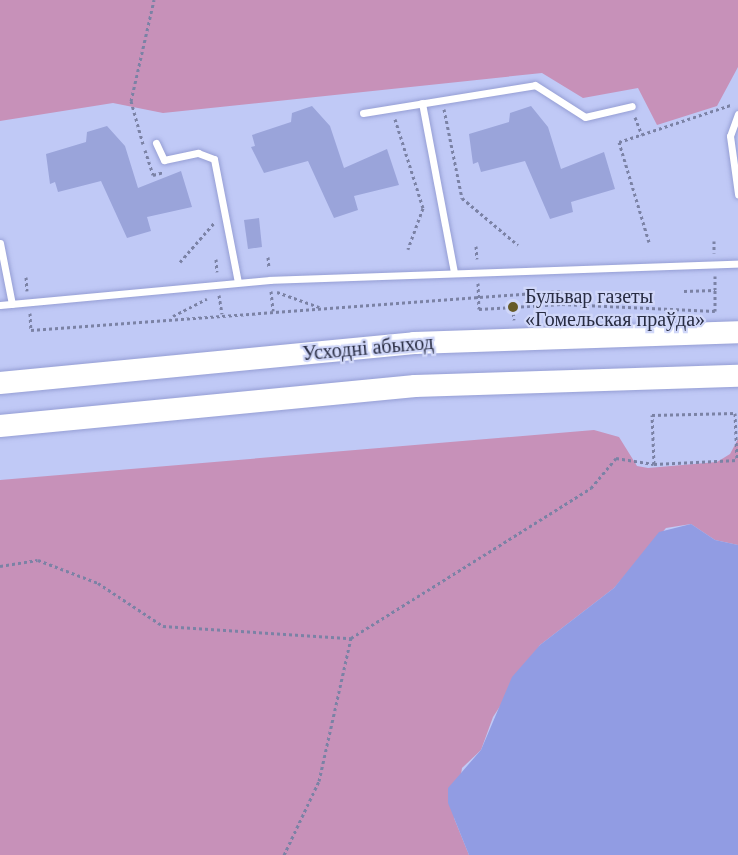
<!DOCTYPE html>
<html>
<head>
<meta charset="utf-8">
<style>
	body { margin:0 }
	#map { position:relative; width:738px; height:855px; overflow:hidden; background:#c0c9f6; font-family:"Times New Roman",serif }
	div>[style] { position:absolute }
	.green>* { inset:0; background:#c791b9 }
	.water>* { inset:0; background:#919ce3 }
	.building>* { inset:0; background:#9aa4da }
	.path>* { height:3px; margin-top:-1.5px; transform-origin:0; background:repeating-linear-gradient(90deg,#7b82a5 0 3px,transparent 0 6px) }
	.roads { filter:drop-shadow(0 0 2px #959ed4) drop-shadow(0 0 2px #959ed4) }
	.service>* { height:7px; margin:-3.5px; padding:0 3.5px; transform-origin:3.5px; border-radius:3.5px; background:#fff }
	.primary>* { height:22px; margin:-11px; padding:0 11px; transform-origin:11px; border-radius:11px; background:#fff }
	.dots>* { width:16px; height:16px; translate:-50% -50%; box-sizing:border-box; border:3px solid #d0d7f9; border-radius:50% }
	span { translate:-50% -50%; white-space:nowrap; text-align:center; line-height:1.15; -webkit-text-stroke:4.5px #d0d7f9; paint-order:stroke }
	.poi-label { font-size:20px; color:#282c42 }
	.left { translate:0 -50%; text-align:left }
	.street-label { font-size:20px; color:#282c42 }
</style>
</head>
<body>
<div id="map">
	<div class="green">
		<div style="clip-path:polygon(0 0,738px 0,738px 67px,717px 106px,657px 125px,638px 88px,583px 98px,542px 73px,163px 113px,113px 103px,0 121px)"></div>
		<div style="clip-path:polygon(594px 430px,619px 437px,637px 466px,648px 468px,717px 462px,730px 454px,738px 439px,738px 545px,715px 540px,691px 524px,666px 528px,614px 588px,540px 645px,493px 717px,481px 750px,462px 768px,454px 818px,469px 855px,0 855px,0 480px)"></div>
	</div>
	<div class="water">
		<div style="clip-path:polygon(691px 524px,715px 540px,738px 545px,738px 855px,469px 855px,448px 803px,448px 788px,481px 750px,512px 677px,540px 645px,614px 588px,659px 532px)"></div>
	</div>
	<div class="building">
		<div style="clip-path:polygon(312px 106px,330px 126px,344px 168px,387px 149px,399px 185px,354px 196px,358px 210px,334px 218px,308px 161px,264px 173px,251px 147px,255px 146px,252px 135px,291px 122px,292px 113px)"></div>
		<div style="clip-path:polygon(531px 106px,548px 127px,561px 169px,604px 152px,615px 189px,571px 202px,573px 212px,550px 219px,525px 161px,481px 172px,478px 162px,473px 164px,469px 134px,509px 122px,510px 113px)"></div>
		<div style="clip-path:polygon(107px 126px,125px 146px,138px 188px,181px 171px,192px 207px,147px 217px,151px 231px,127px 238px,101px 181px,58px 192px,55px 182px,50px 184px,46px 154px,86px 142px,87px 132px)"></div>
		<div style="clip-path:polygon(259px 218px,262px 247px,248px 249px,244px 220px)"></div>
	</div>
	<div class="path">
		<div style="left:444px;top:109px;width:91px;rotate:78.6deg"></div>
		<div style="left:462px;top:198px;width:73px;rotate:40deg"></div>
		<div style="left:635px;top:117px;width:19px;rotate:69deg"></div>
		<div style="left:395px;top:119px;width:93px;rotate:72.5deg"></div>
		<div style="left:423px;top:208px;width:44px;rotate:110.1deg"></div>
		<div style="left:143px;top:144px;width:45px;rotate:-105.6deg"></div>
		<div style="left:131px;top:101px;width:104px;rotate:-77.2deg"></div>
		<div style="left:145px;top:150px;width:26px;rotate:72deg"></div>
		<div style="left:153px;top:175px;width:11px;rotate:-15deg"></div>
		<div style="left:714px;top:241px;width:12px;rotate:90deg"></div>
		<div style="left:649px;top:242px;width:104px;rotate:-106.7deg"></div>
		<div style="left:619px;top:142px;width:118px;rotate:-18.3deg"></div>
		<div style="left:476px;top:246px;width:13px;rotate:86deg"></div>
		<div style="left:268px;top:257px;width:11px;rotate:85deg"></div>
		<div style="left:216px;top:259px;width:13px;rotate:86deg"></div>
		<div style="left:180px;top:262px;width:52px;rotate:-48.9deg"></div>
		<div style="left:26px;top:277px;width:14px;rotate:86deg"></div>
		<div style="left:478px;top:283px;width:26px;rotate:88deg"></div>
		<div style="left:479px;top:309px;width:83px;rotate:-3.4deg"></div>
		<div style="left:562px;top:304px;width:153px;rotate:2.6deg"></div>
		<div style="left:715px;top:311px;width:21px;rotate:-90deg"></div>
		<div style="left:271px;top:291px;width:20px;rotate:84deg"></div>
		<div style="left:684px;top:291px;width:31px;rotate:-2deg"></div>
		<div style="left:715px;top:290px;width:14px;rotate:-90deg"></div>
		<div style="left:277px;top:292px;width:45px;rotate:19.7deg"></div>
		<div style="left:219px;top:295px;width:19px;rotate:81deg"></div>
		<div style="left:513px;top:307px;width:13px;rotate:86deg"></div>
		<div style="left:30px;top:313px;width:17px;rotate:87deg"></div>
		<div style="left:31px;top:330px;width:531px;rotate:-4.21deg"></div>
		<div style="left:561px;top:291px;width:13px;rotate:86deg"></div>
		<div style="left:173px;top:316px;width:38px;rotate:-27deg"></div>
		<div style="left:654px;top:464px;width:49px;rotate:-92.3deg"></div>
		<div style="left:652px;top:415px;width:83px;rotate:-1.4deg"></div>
		<div style="left:735px;top:413px;width:47px;rotate:87.6deg"></div>
		<div style="left:0;top:566px;width:38px;rotate:-9deg"></div>
		<div style="left:38px;top:560px;width:64px;rotate:21deg"></div>
		<div style="left:98px;top:583px;width:78px;rotate:33.5deg"></div>
		<div style="left:163px;top:626px;width:188px;rotate:3.7deg"></div>
		<div style="left:284px;top:855px;width:82px;rotate:-64.7deg"></div>
		<div style="left:319px;top:781px;width:147px;rotate:-77.4deg"></div>
		<div style="left:351px;top:638px;width:283px;rotate:-32deg"></div>
		<div style="left:591px;top:488px;width:39px;rotate:-50deg"></div>
		<div style="left:616px;top:458px;width:38px;rotate:9deg"></div>
		<div style="left:654px;top:464px;width:84px;rotate:-2.7deg"></div>
	</div>
	<div class="roads">
		<div class="service">
			<div style="left:422px;top:103px;width:172px;rotate:79.3deg"></div>
			<div style="left:363px;top:113px;width:174px;rotate:-9.2deg"></div>
			<div style="left:535px;top:85px;width:59px;rotate:32.6deg"></div>
			<div style="left:585px;top:117px;width:48px;rotate:-13.2deg"></div>
			<div style="left:738px;top:114px;width:23px;rotate:110deg"></div>
			<div style="left:730px;top:136px;width:59px;rotate:82.1deg"></div>
			<div style="left:156px;top:143px;width:19px;rotate:65deg"></div>
			<div style="left:164px;top:160px;width:35px;rotate:-12deg"></div>
			<div style="left:198px;top:153px;width:17px;rotate:21deg"></div>
			<div style="left:214px;top:159px;width:125px;rotate:79deg"></div>
			<div style="left:0;top:243px;width:62px;rotate:78.9deg"></div>
			<div style="left:0;top:305px;width:271px;rotate:-5.3deg"></div>
			<div style="left:270px;top:280px;width:468px;rotate:-2deg"></div>
		</div>
		<div class="primary">
			<div style="left:0;top:383px;width:416px;rotate:-5.5deg"></div>
			<div style="left:414px;top:343px;width:324px;rotate:-1.9deg"></div>
			<div style="left:0;top:426px;width:417px;rotate:-5.5deg"></div>
			<div style="left:415px;top:386px;width:323px;rotate:-1.8deg"></div>
		</div>
	</div>
	<div class="dots">
		<div style="left:513px;top:307px;background:#675b28"></div>
	</div>
	<div class="poi-label">
		<span class="left" style="left:525px;top:308px">Бульвар газеты<br>«Гомельская праўда»</span>
	</div>
	<div class="street-label">
		<span style="left:368px;top:348px;rotate:-5deg">Усходні абыход</span>
	</div>
</div>
</body>
</html>
